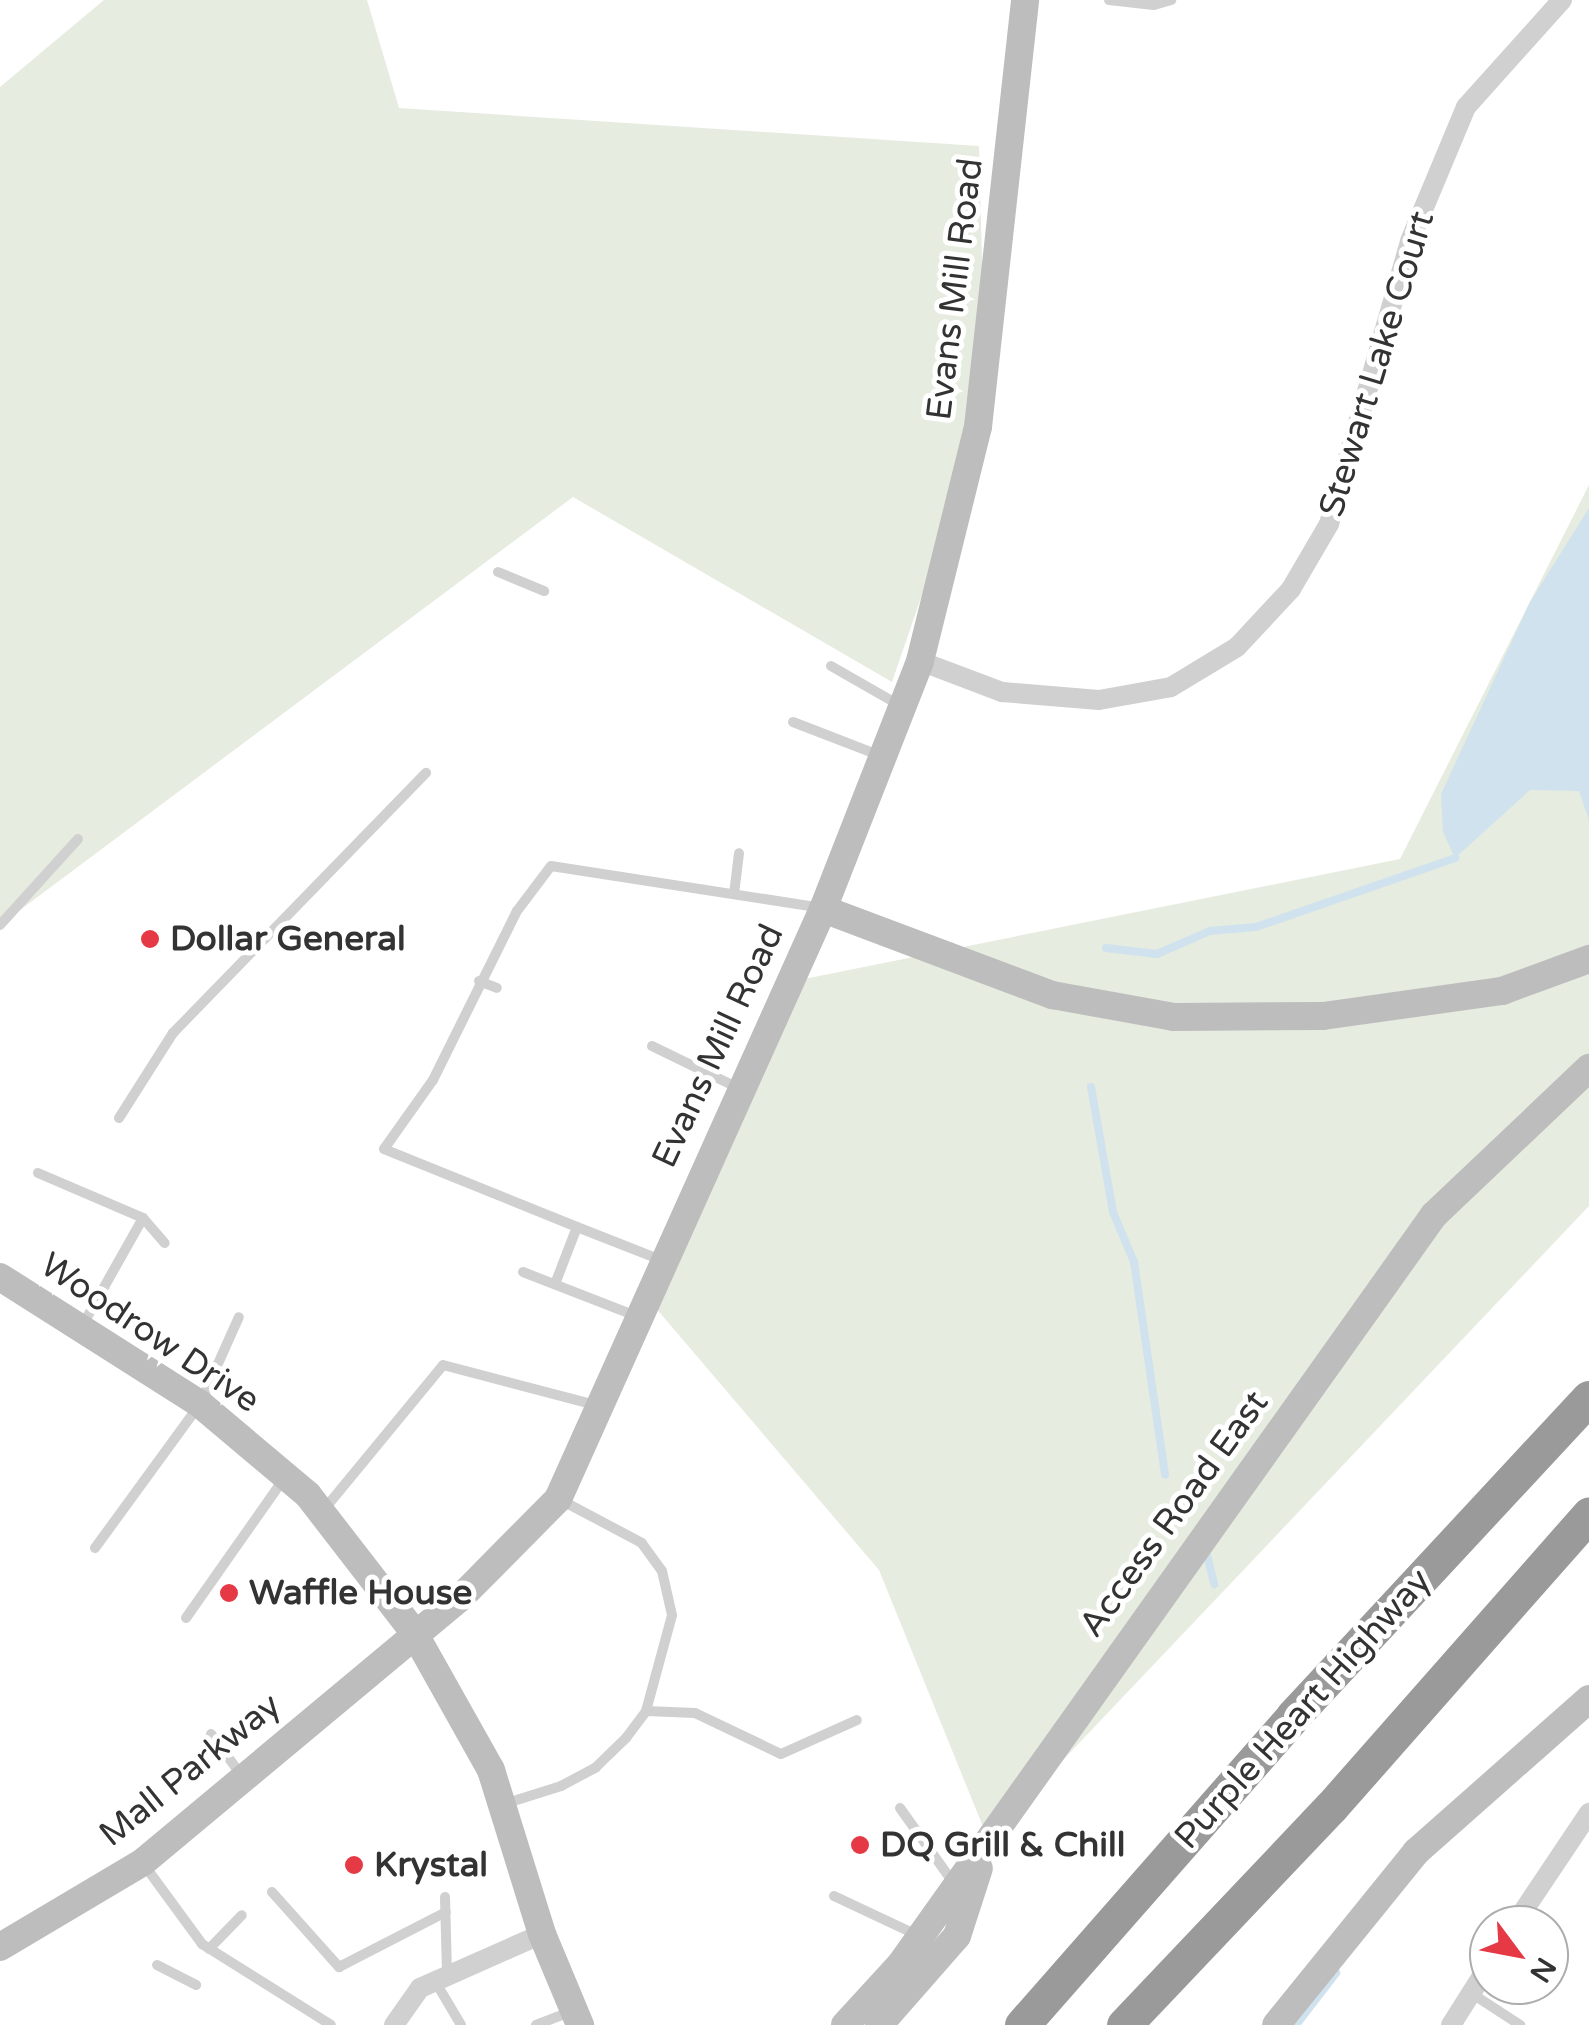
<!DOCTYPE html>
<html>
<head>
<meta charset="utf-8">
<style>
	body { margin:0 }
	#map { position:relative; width:1589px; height:2025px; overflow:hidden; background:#fff; font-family:"Varela Round",sans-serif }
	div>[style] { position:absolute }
	.green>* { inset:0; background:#e6ecdf }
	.water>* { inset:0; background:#cfe2ee }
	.stream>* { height:8px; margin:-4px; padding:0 4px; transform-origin:4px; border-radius:4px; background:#cfe2ee }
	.lane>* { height:10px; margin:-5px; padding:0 5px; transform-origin:5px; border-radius:5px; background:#d0d0d0 }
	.street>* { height:20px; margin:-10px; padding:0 10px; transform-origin:10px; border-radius:10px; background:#d0d0d0 }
	.secondary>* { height:28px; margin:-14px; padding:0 14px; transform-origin:14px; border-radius:14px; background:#bdbdbd }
	.highway>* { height:35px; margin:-17.5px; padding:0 17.5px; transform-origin:17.5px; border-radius:17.5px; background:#9a9a9a }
	.dots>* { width:28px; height:28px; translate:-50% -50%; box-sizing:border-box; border:5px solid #fff; border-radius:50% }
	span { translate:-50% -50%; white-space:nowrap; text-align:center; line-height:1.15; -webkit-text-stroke:10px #fff; paint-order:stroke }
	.street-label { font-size:35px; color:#333 }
	.poi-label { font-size:35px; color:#333; font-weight:700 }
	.left { translate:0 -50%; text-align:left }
	.north { position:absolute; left:1469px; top:1905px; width:100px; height:100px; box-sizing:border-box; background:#fff; border:2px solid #adadad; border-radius:50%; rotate:122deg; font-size:28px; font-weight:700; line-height:40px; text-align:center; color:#333 }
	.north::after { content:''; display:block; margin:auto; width:35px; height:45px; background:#e63946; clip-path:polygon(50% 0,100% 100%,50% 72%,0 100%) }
</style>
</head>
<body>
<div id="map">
	<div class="green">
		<div style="clip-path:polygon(104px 0,367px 0,399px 108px,979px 146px,984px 336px,949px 516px,892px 682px,573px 497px,0 925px,0 87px)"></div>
		<div style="clip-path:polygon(1589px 485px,1589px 1206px,988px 1839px,879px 1570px,655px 1307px,799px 980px,1400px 859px)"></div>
	</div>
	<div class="water">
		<div style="clip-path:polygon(1589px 508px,1589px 820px,1579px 791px,1530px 790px,1455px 858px,1443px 832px,1441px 794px,1530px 602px)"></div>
	</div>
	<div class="stream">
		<div style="left:1106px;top:948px;width:51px;rotate:6.7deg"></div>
		<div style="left:1157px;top:954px;width:58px;rotate:-23.5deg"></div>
		<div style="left:1210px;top:931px;width:46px;rotate:-5deg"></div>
		<div style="left:1256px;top:927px;width:211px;rotate:-19.1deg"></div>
		<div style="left:1091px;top:1087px;width:127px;rotate:80deg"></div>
		<div style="left:1113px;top:1212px;width:54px;rotate:67.2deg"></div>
		<div style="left:1134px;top:1262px;width:215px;rotate:81.7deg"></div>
		<div style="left:1207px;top:1555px;width:30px;rotate:76deg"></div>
		<div style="left:1296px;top:2025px;width:66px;rotate:-52.4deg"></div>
	</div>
	<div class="lane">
		<div style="left:1109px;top:0;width:45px;rotate:6.3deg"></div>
		<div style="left:1154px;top:5px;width:18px;rotate:-16deg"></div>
		<div style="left:498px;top:572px;width:50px;rotate:22.4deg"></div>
		<div style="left:831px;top:666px;width:78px;rotate:29.8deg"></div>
		<div style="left:793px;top:722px;width:94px;rotate:21.1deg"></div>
		<div style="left:734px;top:894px;width:41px;rotate:-83deg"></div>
		<div style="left:0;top:925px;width:116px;rotate:-47.8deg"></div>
		<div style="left:479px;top:981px;width:19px;rotate:21deg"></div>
		<div style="left:652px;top:1046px;width:96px;rotate:26deg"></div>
		<div style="left:119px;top:1118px;width:101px;rotate:-57.6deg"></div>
		<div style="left:173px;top:1033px;width:363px;rotate:-45.8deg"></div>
		<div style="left:38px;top:1173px;width:114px;rotate:23.2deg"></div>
		<div style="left:143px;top:1218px;width:126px;rotate:119.4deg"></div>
		<div style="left:143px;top:1218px;width:33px;rotate:49deg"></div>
		<div style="left:577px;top:1227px;width:208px;rotate:-158deg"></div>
		<div style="left:384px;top:1149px;width:85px;rotate:-54.6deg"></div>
		<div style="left:433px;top:1080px;width:189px;rotate:-63.6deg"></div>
		<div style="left:517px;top:911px;width:56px;rotate:-52.9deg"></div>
		<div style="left:551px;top:866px;width:274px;rotate:8.8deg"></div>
		<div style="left:523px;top:1272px;width:121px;rotate:21.3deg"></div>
		<div style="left:555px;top:1284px;width:61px;rotate:-68.9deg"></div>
		<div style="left:577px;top:1227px;width:90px;rotate:21.4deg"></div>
		<div style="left:322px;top:1512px;width:190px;rotate:-50.5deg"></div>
		<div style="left:443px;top:1365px;width:157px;rotate:14.7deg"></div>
		<div style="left:95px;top:1548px;width:178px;rotate:-53.9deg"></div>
		<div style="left:200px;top:1404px;width:95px;rotate:-65.9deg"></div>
		<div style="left:186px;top:1618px;width:169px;rotate:-54.9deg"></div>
		<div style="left:646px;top:1711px;width:49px;rotate:2.3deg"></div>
		<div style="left:695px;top:1713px;width:95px;rotate:25.5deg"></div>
		<div style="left:781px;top:1754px;width:83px;rotate:-24.1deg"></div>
		<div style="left:211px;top:1734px;width:52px;rotate:53.6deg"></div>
		<div style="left:504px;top:1804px;width:60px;rotate:-17.5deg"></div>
		<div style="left:561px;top:1786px;width:40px;rotate:-28deg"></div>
		<div style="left:596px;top:1767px;width:42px;rotate:-44deg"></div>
		<div style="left:626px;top:1738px;width:34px;rotate:-53deg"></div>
		<div style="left:646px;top:1711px;width:99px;rotate:-74.8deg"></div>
		<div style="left:672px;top:1615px;width:45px;rotate:-102.8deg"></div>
		<div style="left:662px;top:1571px;width:34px;rotate:-126deg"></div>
		<div style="left:642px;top:1543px;width:94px;rotate:-152.1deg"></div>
		<div style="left:900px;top:1808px;width:95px;rotate:54.5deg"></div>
		<div style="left:145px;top:1866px;width:97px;rotate:53.8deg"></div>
		<div style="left:202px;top:1944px;width:152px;rotate:32.1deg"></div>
		<div style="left:272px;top:1892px;width:101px;rotate:48.2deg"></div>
		<div style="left:339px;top:1967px;width:120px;rotate:-27.2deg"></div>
		<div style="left:834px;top:1896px;width:94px;rotate:25.2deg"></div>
		<div style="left:445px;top:1897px;width:78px;rotate:88.5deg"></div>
		<div style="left:209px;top:1949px;width:47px;rotate:-45.9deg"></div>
		<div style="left:157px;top:1965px;width:44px;rotate:27.1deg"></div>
		<div style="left:435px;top:1981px;width:51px;rotate:59.4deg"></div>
		<div style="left:1471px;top:1993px;width:59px;rotate:33.1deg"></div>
		<div style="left:536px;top:2025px;width:39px;rotate:-21deg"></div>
	</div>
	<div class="street">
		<div style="left:920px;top:661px;width:88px;rotate:20.7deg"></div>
		<div style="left:1002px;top:692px;width:97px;rotate:4.7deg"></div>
		<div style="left:1099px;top:700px;width:73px;rotate:-10.2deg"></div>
		<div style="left:1171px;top:687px;width:77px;rotate:-31.2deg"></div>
		<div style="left:1237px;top:647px;width:79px;rotate:-47deg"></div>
		<div style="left:1291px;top:589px;width:75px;rotate:-59.7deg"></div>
		<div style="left:1329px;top:524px;width:294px;rotate:-74deg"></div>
		<div style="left:1410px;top:241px;width:145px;rotate:-67.3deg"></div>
		<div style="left:1466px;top:107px;width:144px;rotate:-48.1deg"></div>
		<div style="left:1514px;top:1925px;width:135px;rotate:-56.2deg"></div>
		<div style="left:394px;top:2025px;width:45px;rotate:-54.9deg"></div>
		<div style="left:420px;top:1988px;width:133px;rotate:-23.9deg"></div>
		<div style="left:1451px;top:2025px;width:71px;rotate:-57.7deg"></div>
	</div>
	<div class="secondary">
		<div style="left:823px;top:909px;width:245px;rotate:20.6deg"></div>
		<div style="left:1052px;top:995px;width:124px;rotate:10.2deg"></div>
		<div style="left:1174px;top:1017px;width:149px;rotate:-0.4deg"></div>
		<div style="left:1323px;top:1016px;width:181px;rotate:-8deg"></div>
		<div style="left:1502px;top:991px;width:93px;rotate:-20.2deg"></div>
		<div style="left:0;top:1277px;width:237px;rotate:32.4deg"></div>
		<div style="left:200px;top:1404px;width:141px;rotate:40.1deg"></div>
		<div style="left:308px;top:1495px;width:172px;rotate:52.3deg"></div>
		<div style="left:413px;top:1631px;width:159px;rotate:60.7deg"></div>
		<div style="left:491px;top:1770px;width:172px;rotate:72.7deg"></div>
		<div style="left:542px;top:1934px;width:99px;rotate:67.3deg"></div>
		<div style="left:0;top:1947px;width:166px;rotate:-30.7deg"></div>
		<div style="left:143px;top:1862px;width:417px;rotate:-39.8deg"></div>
		<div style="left:463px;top:1595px;width:135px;rotate:-45.3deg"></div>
		<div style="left:558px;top:1499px;width:647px;rotate:-65.81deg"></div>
		<div style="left:823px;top:909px;width:266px;rotate:-68.6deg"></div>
		<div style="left:920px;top:661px;width:241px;rotate:-76.1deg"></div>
		<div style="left:978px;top:427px;width:430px;rotate:-83.7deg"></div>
		<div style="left:845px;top:2025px;width:81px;rotate:-47.5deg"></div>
		<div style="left:900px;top:1965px;width:921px;rotate:-54.55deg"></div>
		<div style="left:1434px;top:1215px;width:214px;rotate:-43.5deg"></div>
		<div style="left:879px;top:2025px;width:118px;rotate:-48.8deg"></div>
		<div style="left:957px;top:1936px;width:71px;rotate:-72.1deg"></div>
		<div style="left:1276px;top:2025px;width:223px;rotate:-51deg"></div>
		<div style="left:1416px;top:1852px;width:231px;rotate:-41.5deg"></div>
	</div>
	<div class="highway">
		<div style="left:1022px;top:2025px;width:411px;rotate:-48.7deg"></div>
		<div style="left:1293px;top:1716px;width:434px;rotate:-47.1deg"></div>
		<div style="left:1124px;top:2025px;width:301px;rotate:-46.5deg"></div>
		<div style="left:1331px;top:1807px;width:390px;rotate:-48.6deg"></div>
	</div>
	<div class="dots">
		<div style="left:150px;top:939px;background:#e63946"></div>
		<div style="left:229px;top:1593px;background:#e63946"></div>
		<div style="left:860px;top:1845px;background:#e63946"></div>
		<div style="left:354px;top:1865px;background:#e63946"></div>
	</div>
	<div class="street-label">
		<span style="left:955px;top:289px;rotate:-83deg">Evans Mill Road</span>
		<span style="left:1377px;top:364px;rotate:-73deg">Stewart Lake Court</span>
		<span style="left:718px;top:1046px;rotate:-65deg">Evans Mill Road</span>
		<span style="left:150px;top:1333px;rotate:34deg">Woodrow Drive</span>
		<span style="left:1174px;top:1514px;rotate:-54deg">Access Road East</span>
		<span style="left:1303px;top:1709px;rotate:-48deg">Purple Heart Highway</span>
		<span style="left:190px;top:1770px;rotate:-39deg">Mall Parkway</span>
	</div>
	<div class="poi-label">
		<span class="left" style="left:170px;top:939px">Dollar General</span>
		<span class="left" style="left:249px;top:1593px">Waffle House</span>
		<span class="left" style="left:880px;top:1845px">DQ Grill &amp; Chill</span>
		<span class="left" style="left:374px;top:1865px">Krystal</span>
	</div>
	<div class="north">N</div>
</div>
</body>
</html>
